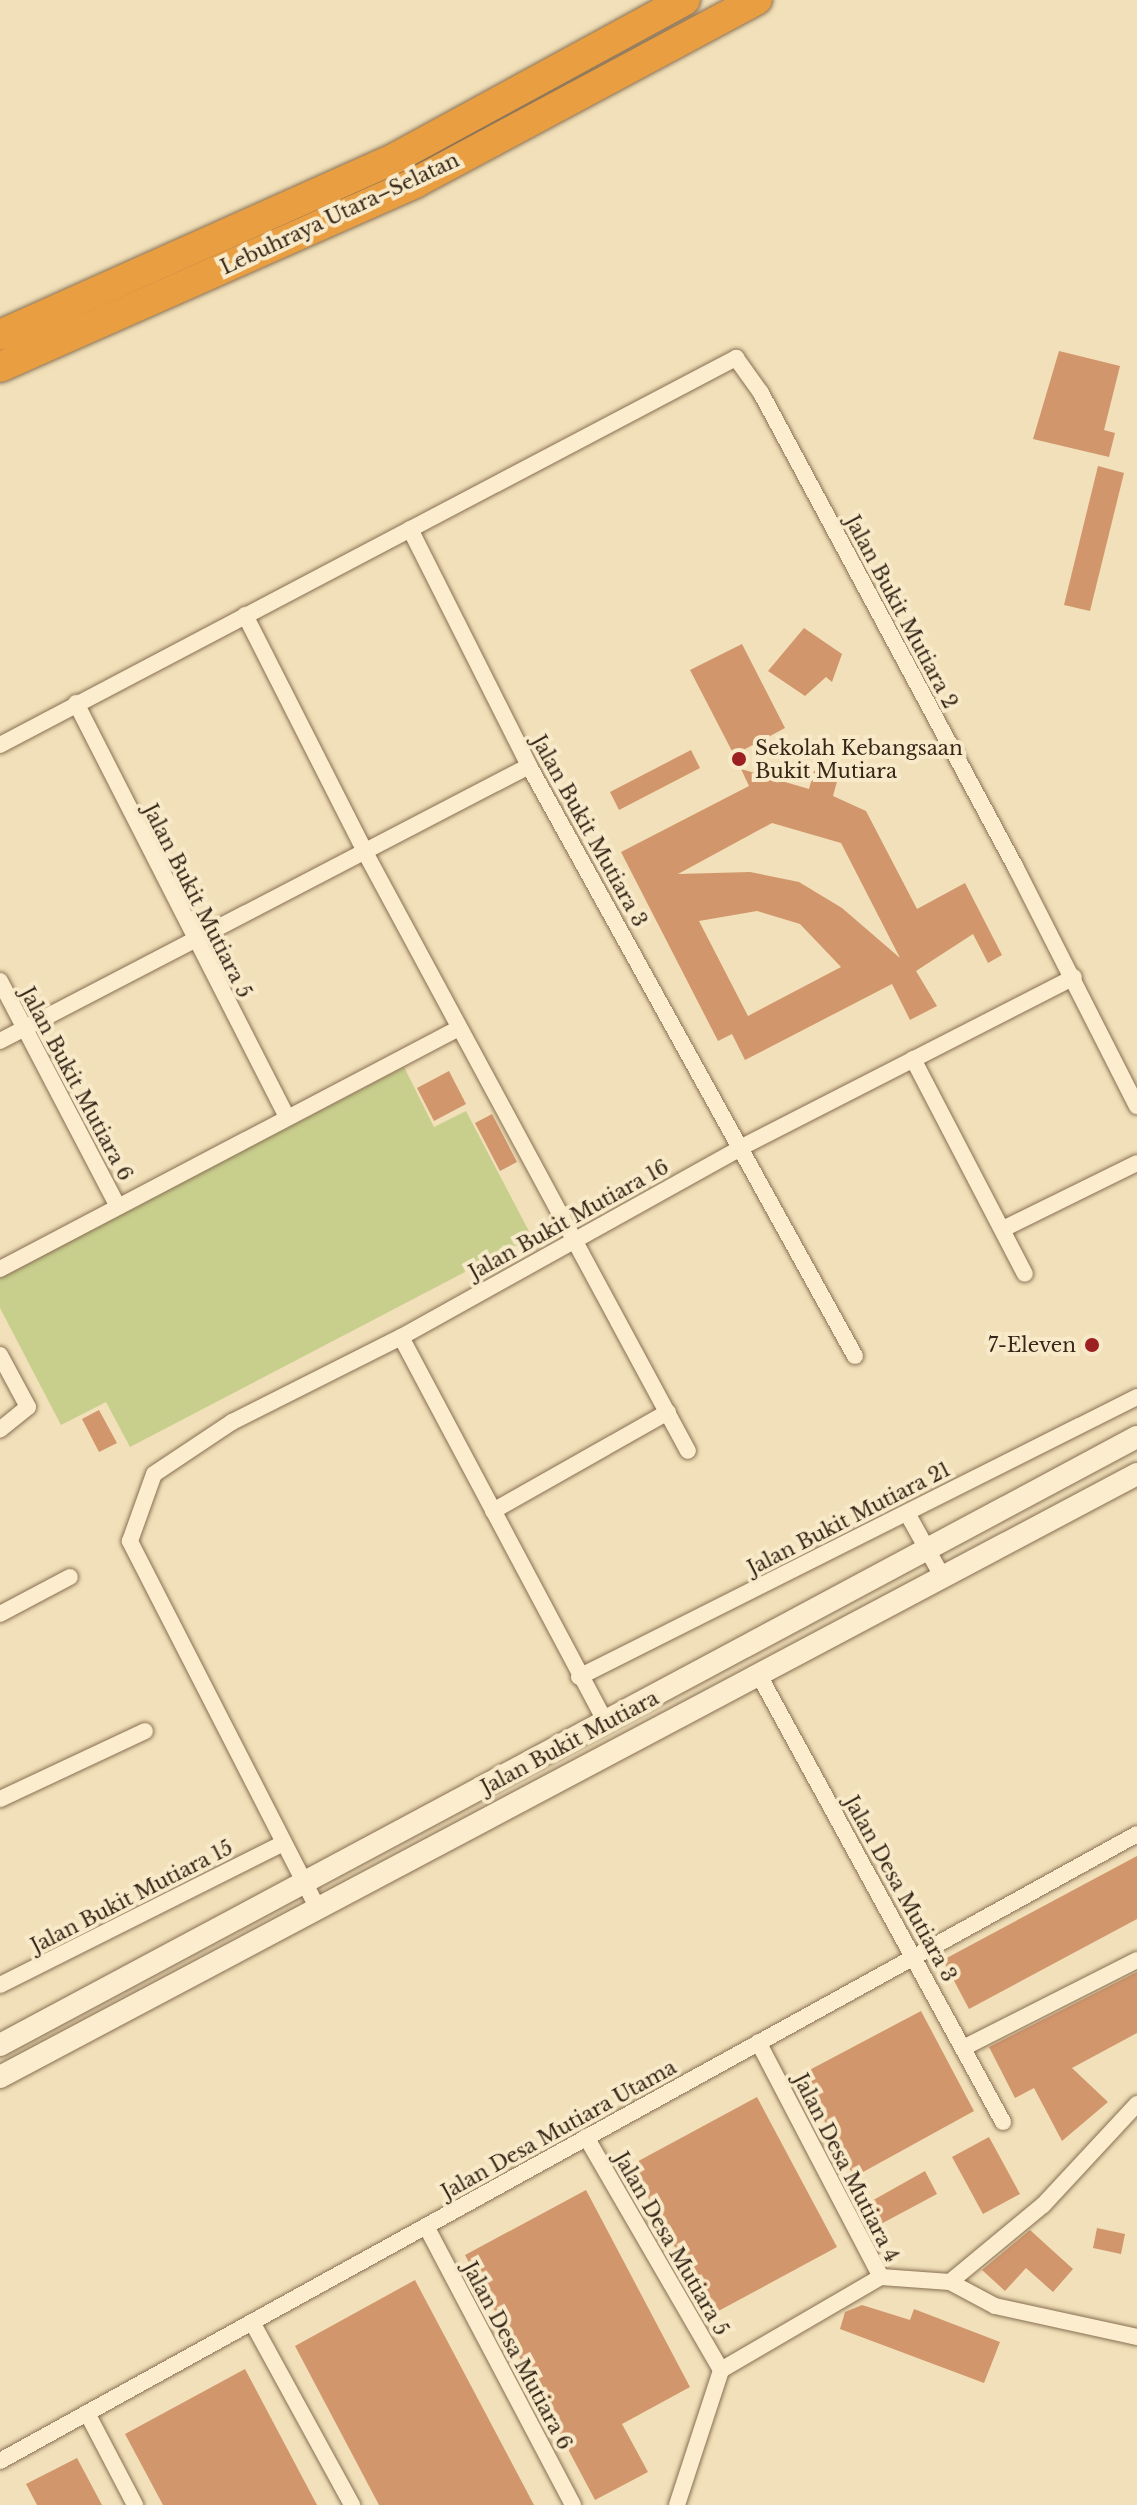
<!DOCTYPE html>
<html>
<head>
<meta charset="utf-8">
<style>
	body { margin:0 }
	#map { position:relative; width:1137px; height:2505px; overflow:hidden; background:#f1e0b9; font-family:"Libre Baskerville",serif }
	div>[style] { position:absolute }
	.green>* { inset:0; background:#c8cf8d }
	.building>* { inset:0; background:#d2966c }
	.roads { filter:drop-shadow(0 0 2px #886f53) drop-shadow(0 0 2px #886f53) }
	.street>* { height:16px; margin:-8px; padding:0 8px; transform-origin:8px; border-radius:8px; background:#fbedcd }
	.secondary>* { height:22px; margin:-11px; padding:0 11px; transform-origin:11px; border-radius:11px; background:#fbedcd }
	.highway>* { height:30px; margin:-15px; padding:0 15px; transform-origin:15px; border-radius:15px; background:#e99e41 }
	.dots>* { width:22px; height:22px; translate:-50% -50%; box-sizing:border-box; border:4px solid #f8eac9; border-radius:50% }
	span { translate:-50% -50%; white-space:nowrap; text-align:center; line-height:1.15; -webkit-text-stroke:8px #f8eac9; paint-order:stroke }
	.street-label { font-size:20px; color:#362719 }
	.poi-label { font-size:20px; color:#362719 }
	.left { translate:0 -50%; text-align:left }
	.right { translate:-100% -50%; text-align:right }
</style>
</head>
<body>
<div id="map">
	<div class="green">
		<div style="clip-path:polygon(404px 1067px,434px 1127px,466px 1111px,532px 1237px,130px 1447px,106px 1402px,61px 1425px,0 1308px,0 1278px)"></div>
	</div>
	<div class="building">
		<div style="clip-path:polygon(1059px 351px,1120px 366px,1104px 430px,1115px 433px,1109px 457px,1033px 439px)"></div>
		<div style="clip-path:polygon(1098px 466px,1124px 473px,1090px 611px,1064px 605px)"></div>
		<div style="clip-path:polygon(804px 628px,842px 654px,832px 682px,826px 677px,805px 696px,768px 671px)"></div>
		<div style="clip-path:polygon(742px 644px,785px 728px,734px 755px,690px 670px)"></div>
		<div style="clip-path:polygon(691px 750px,700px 768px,619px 810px,610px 792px)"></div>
		<div style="clip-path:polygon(evenodd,741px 769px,809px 789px,814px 771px,838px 778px,833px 796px,866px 811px,917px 909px,965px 883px,1002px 955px,988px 963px,973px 934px,916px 971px,937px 1006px,910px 1020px,892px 984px,745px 1060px,732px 1034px,718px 1041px,621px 852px,749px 786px,741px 769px,772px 823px,841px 843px,900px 958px,842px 908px,799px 882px,750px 872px,678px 874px,772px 823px,741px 769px,757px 911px,800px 924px,841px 967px,748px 1016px,699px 921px,757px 911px)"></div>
		<div style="clip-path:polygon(449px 1071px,466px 1104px,434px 1121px,417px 1088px)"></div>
		<div style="clip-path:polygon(492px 1114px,517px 1162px,500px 1171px,475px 1123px)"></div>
		<div style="clip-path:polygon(99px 1410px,117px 1443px,99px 1452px,82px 1419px)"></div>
		<div style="clip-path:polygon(1137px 1856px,1137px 1919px,969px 2009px,943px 1960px)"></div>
		<div style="clip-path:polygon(1137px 1972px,1137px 2033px,1072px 2068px,1108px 2102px,1062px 2141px,1034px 2088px,1015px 2098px,989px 2047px)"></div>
		<div style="clip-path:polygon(921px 2011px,974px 2111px,854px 2177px,800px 2075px)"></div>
		<div style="clip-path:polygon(757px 2097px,837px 2247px,711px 2315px,631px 2165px)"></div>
		<div style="clip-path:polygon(989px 2137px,1020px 2194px,983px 2214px,952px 2157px)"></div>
		<div style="clip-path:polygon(925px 2171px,937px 2194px,879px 2225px,868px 2203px)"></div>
		<div style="clip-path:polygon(586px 2190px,690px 2387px,622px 2424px,648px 2472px,595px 2500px,465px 2255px)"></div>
		<div style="clip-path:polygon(1097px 2228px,1125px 2234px,1121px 2254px,1093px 2248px)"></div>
		<div style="clip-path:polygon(1030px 2230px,1073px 2269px,1053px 2292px,1026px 2268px,1005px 2291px,982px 2270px)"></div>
		<div style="clip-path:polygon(415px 2280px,534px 2505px,379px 2505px,295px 2346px)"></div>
		<div style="clip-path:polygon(862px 2305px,910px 2320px,914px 2309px,1000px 2342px,984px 2383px,840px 2329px,845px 2312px)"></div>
		<div style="clip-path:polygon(245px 2369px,317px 2505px,163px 2505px,125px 2434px)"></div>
		<div style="clip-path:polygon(77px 2458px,102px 2505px,37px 2505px,26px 2484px)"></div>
	</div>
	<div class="roads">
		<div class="street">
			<div style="left:410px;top:529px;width:265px;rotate:63.3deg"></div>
			<div style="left:529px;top:766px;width:674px;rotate:61.08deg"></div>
			<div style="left:245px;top:615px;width:268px;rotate:63.1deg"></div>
			<div style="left:366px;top:854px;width:678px;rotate:61.66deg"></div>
			<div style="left:76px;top:703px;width:463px;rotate:63deg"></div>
			<div style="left:0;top:745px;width:832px;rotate:-27.74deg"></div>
			<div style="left:736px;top:358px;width:43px;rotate:54.5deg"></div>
			<div style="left:761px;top:393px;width:539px;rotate:61.77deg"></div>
			<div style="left:1016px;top:868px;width:267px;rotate:63.1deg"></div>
			<div style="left:0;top:981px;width:253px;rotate:62.4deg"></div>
			<div style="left:0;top:1041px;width:596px;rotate:-27.47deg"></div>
			<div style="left:913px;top:1059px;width:242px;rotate:62.5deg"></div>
			<div style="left:1003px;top:1229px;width:149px;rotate:-26.2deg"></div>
			<div style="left:0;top:1269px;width:518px;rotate:-27.7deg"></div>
			<div style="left:401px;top:1337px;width:438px;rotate:62deg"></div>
			<div style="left:0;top:1355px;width:59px;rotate:61.7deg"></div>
			<div style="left:28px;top:1407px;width:36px;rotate:141deg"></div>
			<div style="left:493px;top:1511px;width:201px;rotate:-29.5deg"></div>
			<div style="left:907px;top:1513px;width:74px;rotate:61deg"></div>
			<div style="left:0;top:1614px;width:79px;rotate:-27.9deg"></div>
			<div style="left:579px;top:1677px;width:624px;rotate:-26.65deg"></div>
			<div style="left:760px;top:1677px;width:507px;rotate:61.36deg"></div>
			<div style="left:0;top:1799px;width:160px;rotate:-25.1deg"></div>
			<div style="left:316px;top:1905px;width:409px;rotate:-117.1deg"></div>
			<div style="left:130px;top:1541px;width:71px;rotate:-70.3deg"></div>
			<div style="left:154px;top:1474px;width:94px;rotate:-33.7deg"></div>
			<div style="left:232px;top:1422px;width:189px;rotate:-26.7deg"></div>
			<div style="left:401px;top:1337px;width:388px;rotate:-29.1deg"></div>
			<div style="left:740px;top:1148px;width:375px;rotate:-27.1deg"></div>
			<div style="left:0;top:1985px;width:315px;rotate:-26.6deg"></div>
			<div style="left:963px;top:2048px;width:195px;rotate:-26.8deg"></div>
			<div style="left:1137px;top:2104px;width:138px;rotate:132.9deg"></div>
			<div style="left:1043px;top:2205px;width:121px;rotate:140.4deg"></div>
			<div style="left:950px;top:2282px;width:51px;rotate:28.1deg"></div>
			<div style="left:995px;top:2306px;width:145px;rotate:12.3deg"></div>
			<div style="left:586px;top:2137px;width:269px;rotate:59.9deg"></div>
			<div style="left:426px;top:2226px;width:315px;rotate:62.2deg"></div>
			<div style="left:881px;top:2277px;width:69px;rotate:4.1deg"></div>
			<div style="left:252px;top:2322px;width:209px;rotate:61.3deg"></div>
			<div style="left:87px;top:2413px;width:104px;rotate:62.4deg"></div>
			<div style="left:0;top:2461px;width:1298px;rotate:-28.87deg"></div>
			<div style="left:677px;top:2505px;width:142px;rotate:-71.9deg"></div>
			<div style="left:721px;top:2370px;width:185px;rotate:-30.2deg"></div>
			<div style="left:881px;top:2277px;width:265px;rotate:-117.6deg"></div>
		</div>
		<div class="secondary">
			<div style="left:0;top:2045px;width:1289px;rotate:-28.14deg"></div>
			<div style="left:0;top:2077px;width:1287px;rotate:-27.94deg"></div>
		</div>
		<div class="highway">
			<div style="left:0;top:335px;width:435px;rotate:-24.1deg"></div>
			<div style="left:397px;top:157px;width:328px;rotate:-28.6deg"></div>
			<div style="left:0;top:367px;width:454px;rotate:-23.9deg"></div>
			<div style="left:415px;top:183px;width:388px;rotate:-28.2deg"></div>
		</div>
	</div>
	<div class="dots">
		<div style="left:739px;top:759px;background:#9c1f21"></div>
		<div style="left:1092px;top:1345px;background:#9c1f21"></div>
	</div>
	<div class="street-label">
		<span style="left:340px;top:214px;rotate:-25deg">Lebuhraya Utara–Selatan</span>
		<span style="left:901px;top:612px;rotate:62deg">Jalan Bukit Mutiara 2</span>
		<span style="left:589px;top:831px;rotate:61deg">Jalan Bukit Mutiara 3</span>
		<span style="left:197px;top:901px;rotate:63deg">Jalan Bukit Mutiara 5</span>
		<span style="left:76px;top:1084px;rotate:62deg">Jalan Bukit Mutiara 6</span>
		<span style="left:569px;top:1220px;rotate:-29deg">Jalan Bukit Mutiara 16</span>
		<span style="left:849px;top:1519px;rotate:-27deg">Jalan Bukit Mutiara 21</span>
		<span style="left:570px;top:1743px;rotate:-28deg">Jalan Bukit Mutiara</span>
		<span style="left:900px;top:1889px;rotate:61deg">Jalan Desa Mutiara 3</span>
		<span style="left:132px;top:1897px;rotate:-27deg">Jalan Bukit Mutiara 15</span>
		<span style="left:559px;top:2130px;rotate:-29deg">Jalan Desa Mutiara Utama</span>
		<span style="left:846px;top:2168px;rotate:63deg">Jalan Desa Mutiara 4</span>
		<span style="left:671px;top:2244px;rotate:60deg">Jalan Desa Mutiara 5</span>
		<span style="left:517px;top:2356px;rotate:62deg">Jalan Desa Mutiara 6</span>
	</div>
	<div class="poi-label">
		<span class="left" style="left:755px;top:760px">Sekolah Kebangsaan<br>Bukit Mutiara</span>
		<span class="right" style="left:1076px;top:1345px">7-Eleven</span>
	</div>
</div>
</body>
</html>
